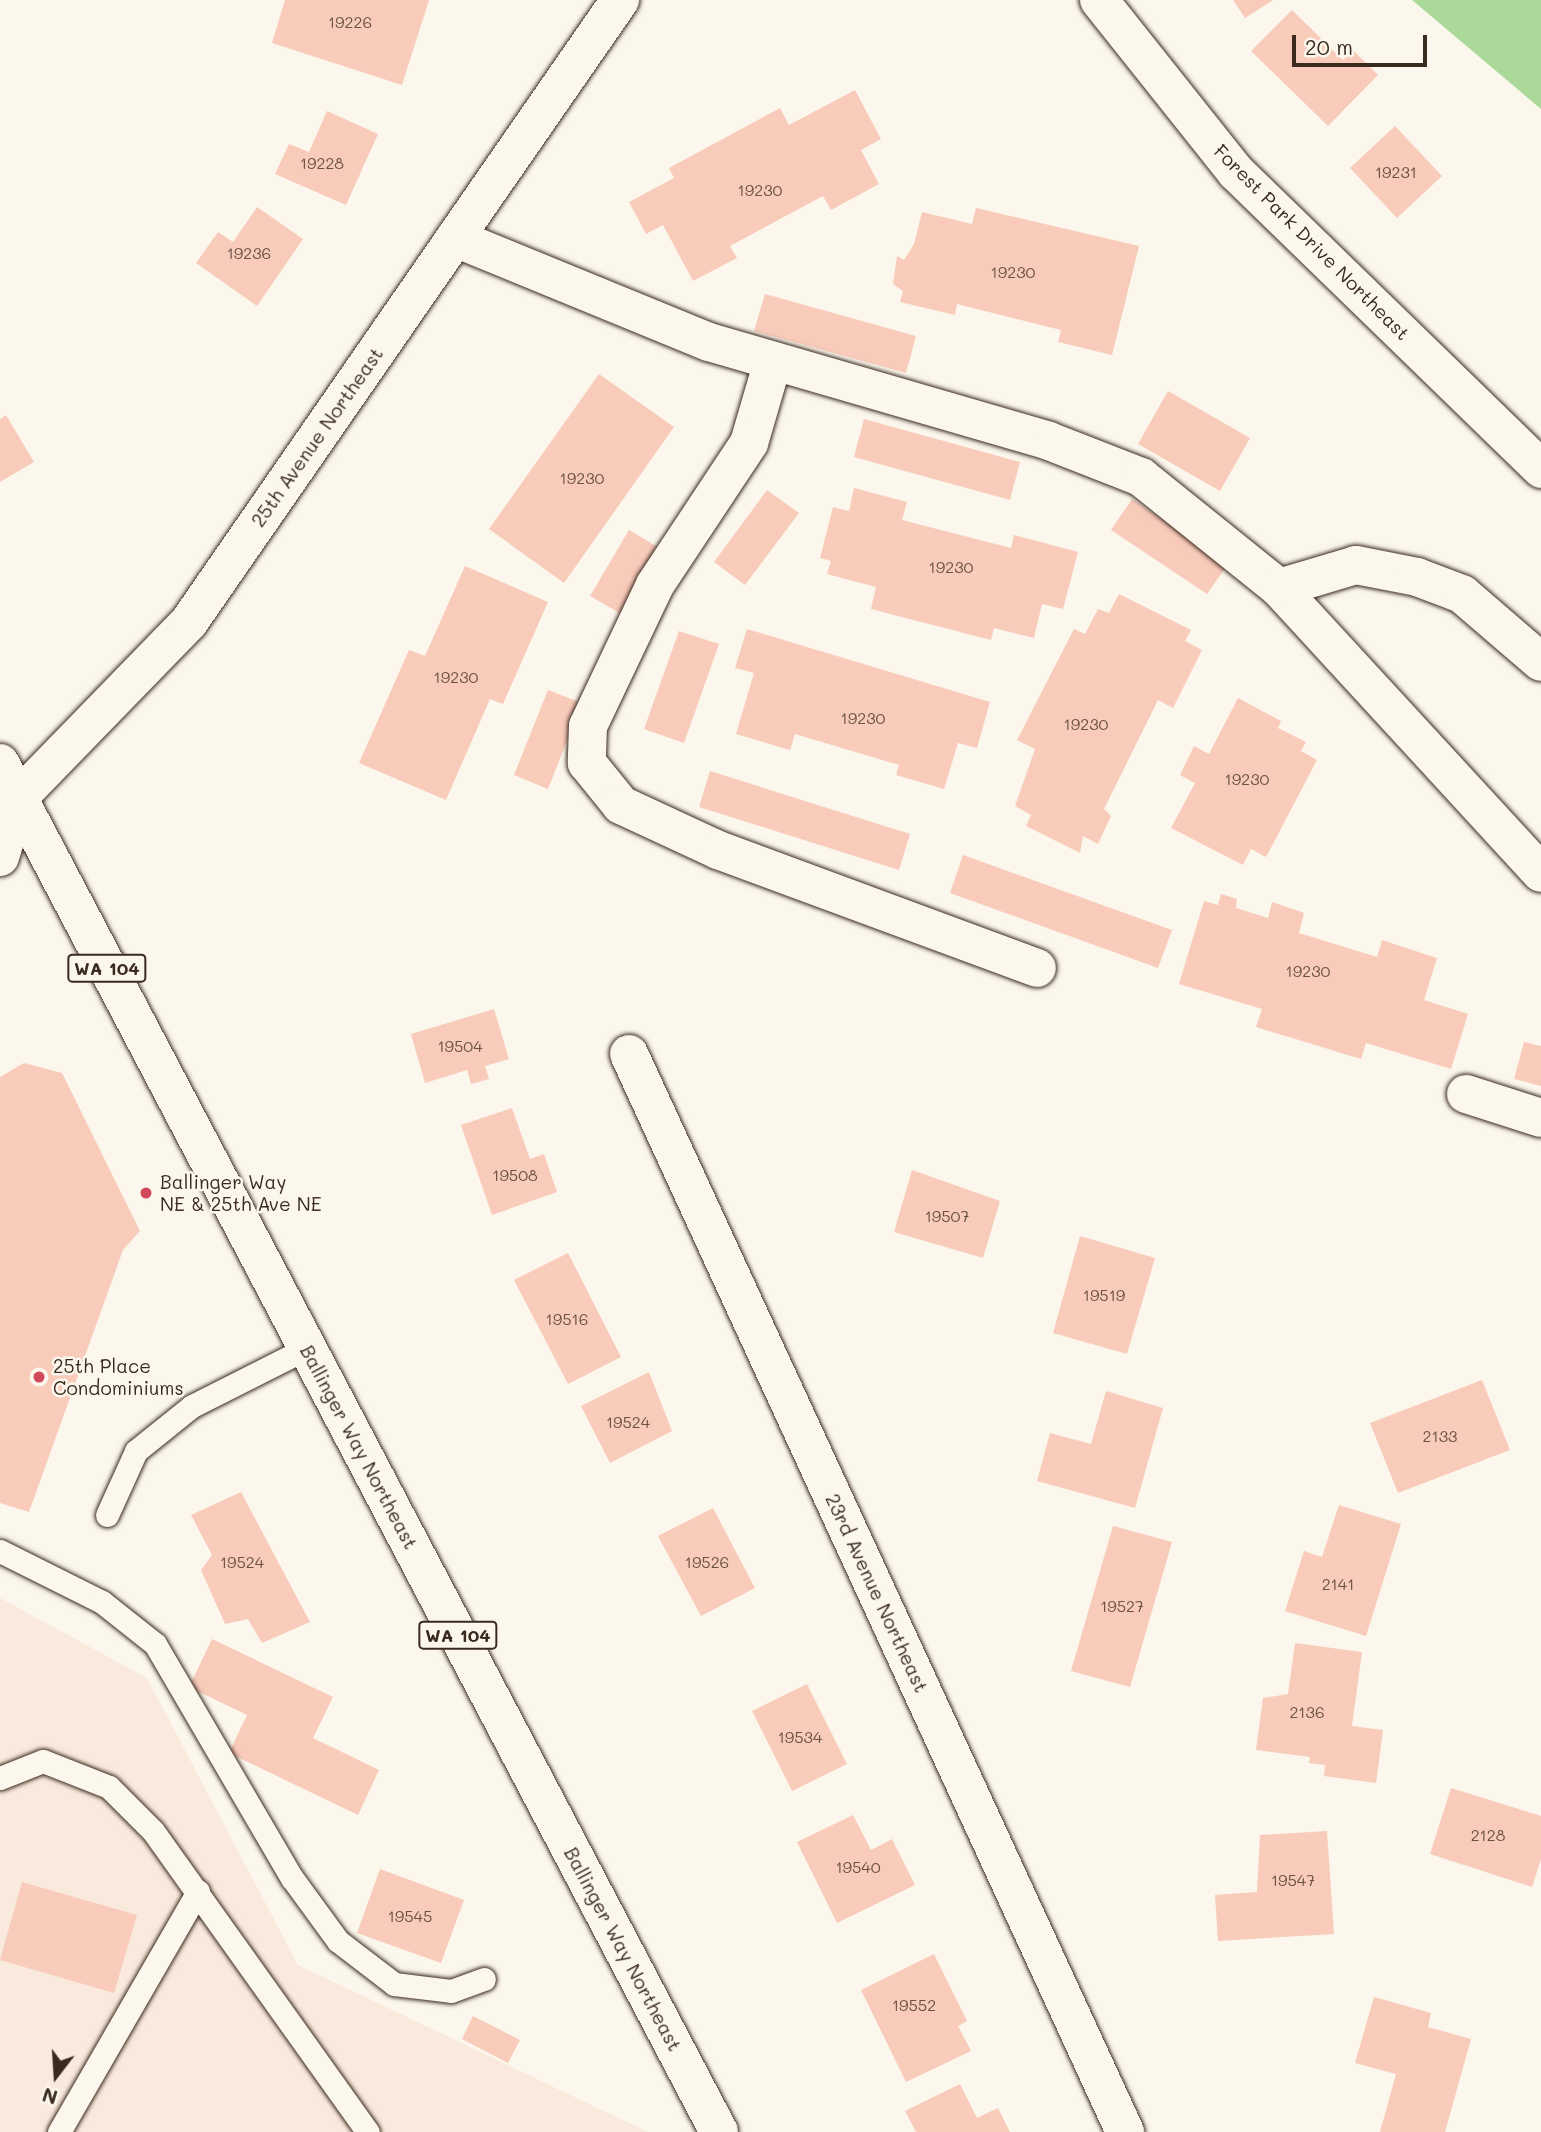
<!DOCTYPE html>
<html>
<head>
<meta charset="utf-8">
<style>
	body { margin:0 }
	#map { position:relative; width:1541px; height:2132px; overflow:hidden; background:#fbf7ec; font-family:Mali,sans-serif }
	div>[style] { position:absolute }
	.built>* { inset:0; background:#faeadd }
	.green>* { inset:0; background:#aad999 }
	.building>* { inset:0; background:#f9cbbb }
	.roads { filter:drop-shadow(0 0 2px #3b2a1e) drop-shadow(0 0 2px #3b2a1e) }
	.lane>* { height:23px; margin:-11.5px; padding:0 11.5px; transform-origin:11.5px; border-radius:11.5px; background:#fbf7ec }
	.street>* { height:38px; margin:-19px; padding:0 19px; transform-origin:19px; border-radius:19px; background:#fbf7ec }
	.secondary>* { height:38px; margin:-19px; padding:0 19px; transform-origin:19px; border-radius:19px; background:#fbf7ec }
	.primary>* { height:38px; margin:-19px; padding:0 19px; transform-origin:19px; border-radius:19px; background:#fbf7ec }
	.dots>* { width:19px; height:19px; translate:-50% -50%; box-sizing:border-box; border:4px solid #fbf7ec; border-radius:50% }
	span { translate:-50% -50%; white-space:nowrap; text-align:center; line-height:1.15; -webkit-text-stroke:5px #fbf7ec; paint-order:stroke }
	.number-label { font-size:16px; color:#6a5245 }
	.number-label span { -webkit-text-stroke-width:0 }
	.shield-label span { padding:2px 5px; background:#fbf7ec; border:2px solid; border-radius:5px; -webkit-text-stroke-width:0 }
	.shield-label { font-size:18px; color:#3b2a1e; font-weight:700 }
	.street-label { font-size:19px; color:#3b2a1e }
	.poi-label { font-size:19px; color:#3b2a1e }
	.left { translate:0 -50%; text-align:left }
	.north { position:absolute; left:21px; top:2041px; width:70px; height:70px; -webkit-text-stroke:5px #fbf7ec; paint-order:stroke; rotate:197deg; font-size:19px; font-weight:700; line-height:28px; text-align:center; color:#3b2a1e }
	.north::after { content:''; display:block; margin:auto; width:24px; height:32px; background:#3b2a1e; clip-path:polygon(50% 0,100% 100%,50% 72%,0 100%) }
	.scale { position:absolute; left:1292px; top:35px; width:135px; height:32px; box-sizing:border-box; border:4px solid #3b2a1e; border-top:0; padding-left:9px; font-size:21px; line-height:24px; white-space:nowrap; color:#3b2a1e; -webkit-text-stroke:5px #fbf7ec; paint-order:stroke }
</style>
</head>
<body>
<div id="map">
	<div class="built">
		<div style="clip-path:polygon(0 1598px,147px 1678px,298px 1965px,648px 2132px,0 2132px)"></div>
	</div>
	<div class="green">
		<div style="clip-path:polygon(1412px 0,1541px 0,1541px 109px)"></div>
	</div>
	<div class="building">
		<div style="clip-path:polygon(285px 0,429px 0,402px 85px,272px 43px)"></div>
		<div style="clip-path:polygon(1233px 0,1273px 0,1245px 18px)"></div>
		<div style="clip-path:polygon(1292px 10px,1343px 60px,1353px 50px,1378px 75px,1328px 126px,1251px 51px)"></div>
		<div style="clip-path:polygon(855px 90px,881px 139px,861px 150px,879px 184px,831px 210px,823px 196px,730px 246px,737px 258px,693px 281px,663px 225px,646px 234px,629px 202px,674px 178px,669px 168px,780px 108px,789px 125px)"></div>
		<div style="clip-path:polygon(327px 111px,378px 134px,346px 205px,275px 174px,289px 144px,309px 152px)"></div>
		<div style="clip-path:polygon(1395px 126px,1442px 176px,1397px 218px,1350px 168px)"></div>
		<div style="clip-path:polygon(257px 207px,303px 239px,257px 306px,196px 263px,218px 232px,233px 242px)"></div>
		<div style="clip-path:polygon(976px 208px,1139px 246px,1112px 355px,1058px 342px,1061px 330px,957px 304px,955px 315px,900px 302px,903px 291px,893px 284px,897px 256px,904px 260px,914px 244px,922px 212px,972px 224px)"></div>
		<div style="clip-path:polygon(765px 294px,916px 336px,906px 373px,754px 331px)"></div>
		<div style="clip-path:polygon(599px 374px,674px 427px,564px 583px,489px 529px)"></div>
		<div style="clip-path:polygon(1168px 391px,1250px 438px,1220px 491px,1138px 444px)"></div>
		<div style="clip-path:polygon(6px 415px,34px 462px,0 482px,0 419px)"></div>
		<div style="clip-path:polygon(864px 419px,1020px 462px,1010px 500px,854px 457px)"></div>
		<div style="clip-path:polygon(854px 488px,907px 502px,902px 520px,1011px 548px,1014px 535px,1078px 552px,1063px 609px,1042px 604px,1034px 638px,994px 628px,991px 640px,871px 609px,876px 587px,827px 574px,831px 561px,820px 558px,833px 507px,849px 511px)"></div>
		<div style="clip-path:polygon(767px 490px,799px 513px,745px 585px,714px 562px)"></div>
		<div style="clip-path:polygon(1132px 499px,1228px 564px,1207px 594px,1111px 530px)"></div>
		<div style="clip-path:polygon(629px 530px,661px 549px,623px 615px,590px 596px)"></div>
		<div style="clip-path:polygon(465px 566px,548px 602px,503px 704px,490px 699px,446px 800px,359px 763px,409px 650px,425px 656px)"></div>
		<div style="clip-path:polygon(1119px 594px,1191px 630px,1185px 641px,1202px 650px,1173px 708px,1158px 700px,1104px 809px,1111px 816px,1098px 844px,1083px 836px,1080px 853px,1026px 826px,1031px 815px,1015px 806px,1035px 749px,1017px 740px,1074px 629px,1085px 634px,1098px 609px,1109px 613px)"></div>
		<div style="clip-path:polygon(747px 629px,990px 702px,977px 748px,958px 743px,944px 789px,896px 775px,899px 765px,795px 734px,790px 750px,736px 734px,754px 673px,735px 668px)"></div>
		<div style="clip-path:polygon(679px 631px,719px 644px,684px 743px,644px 729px)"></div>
		<div style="clip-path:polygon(548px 690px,582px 703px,548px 789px,514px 775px)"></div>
		<div style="clip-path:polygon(1238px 698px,1281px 721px,1278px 728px,1306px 742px,1301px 751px,1317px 760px,1266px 857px,1251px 849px,1243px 865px,1171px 828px,1195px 783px,1180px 775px,1194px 746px,1209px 754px)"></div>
		<div style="clip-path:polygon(710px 771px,910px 834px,899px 870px,699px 807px)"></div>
		<div style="clip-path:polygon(963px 855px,1172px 930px,1158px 968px,950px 893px)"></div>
		<div style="clip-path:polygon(1221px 894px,1237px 899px,1236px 908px,1268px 918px,1272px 902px,1304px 913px,1299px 933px,1377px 957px,1382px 940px,1437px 958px,1424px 1000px,1468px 1014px,1451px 1069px,1366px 1043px,1361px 1059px,1256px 1027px,1262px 1009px,1179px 984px,1204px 901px,1218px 905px)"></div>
		<div style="clip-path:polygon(494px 1009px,509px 1059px,485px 1066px,489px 1079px,471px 1084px,467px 1070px,425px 1083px,411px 1034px)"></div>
		<div style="clip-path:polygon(1524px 1042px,1541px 1046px,1541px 1086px,1514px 1079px)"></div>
		<div style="clip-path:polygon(24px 1063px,62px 1073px,140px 1231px,123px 1250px,29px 1512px,0 1503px,0 1077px)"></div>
		<div style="clip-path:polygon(512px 1108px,530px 1159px,544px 1154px,557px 1192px,492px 1215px,461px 1125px)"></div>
		<div style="clip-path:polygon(912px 1170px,1000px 1201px,983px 1258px,894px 1232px)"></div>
		<div style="clip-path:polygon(1080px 1236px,1155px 1258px,1127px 1354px,1053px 1333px)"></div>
		<div style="clip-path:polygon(568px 1253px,621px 1357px,568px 1384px,514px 1280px)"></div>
		<div style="clip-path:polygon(649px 1372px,672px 1431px,610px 1463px,581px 1406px)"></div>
		<div style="clip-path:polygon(1482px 1380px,1510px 1450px,1398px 1493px,1370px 1423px)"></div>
		<div style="clip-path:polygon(1106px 1391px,1163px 1408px,1135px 1508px,1037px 1481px,1050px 1433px,1091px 1444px)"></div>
		<div style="clip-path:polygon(241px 1492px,310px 1622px,262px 1643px,248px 1619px,225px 1624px,201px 1570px,212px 1555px,191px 1515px)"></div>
		<div style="clip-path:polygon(1339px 1505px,1401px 1524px,1366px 1636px,1285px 1611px,1304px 1551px,1322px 1557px)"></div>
		<div style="clip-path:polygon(713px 1508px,755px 1588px,701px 1616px,658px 1536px)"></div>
		<div style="clip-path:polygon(1113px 1526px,1172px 1542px,1130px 1687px,1071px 1671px)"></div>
		<div style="clip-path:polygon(212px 1639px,333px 1697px,313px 1738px,379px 1770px,358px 1815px,229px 1753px,247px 1715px,189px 1687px)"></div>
		<div style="clip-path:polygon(1295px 1643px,1362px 1652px,1352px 1726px,1383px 1730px,1376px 1783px,1324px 1776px,1325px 1765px,1309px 1763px,1310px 1757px,1256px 1750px,1263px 1698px,1288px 1694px)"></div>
		<div style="clip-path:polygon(807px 1684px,847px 1764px,792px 1791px,752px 1711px)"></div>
		<div style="clip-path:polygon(1451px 1788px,1541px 1816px,1541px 1859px,1532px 1887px,1430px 1854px)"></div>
		<div style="clip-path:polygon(853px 1815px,871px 1850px,892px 1839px,915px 1885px,837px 1923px,797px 1842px)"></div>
		<div style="clip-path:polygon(1327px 1831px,1334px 1934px,1218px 1941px,1215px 1895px,1257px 1892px,1260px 1835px)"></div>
		<div style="clip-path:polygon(380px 1869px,464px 1900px,441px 1963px,357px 1933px)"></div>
		<div style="clip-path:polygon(22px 1882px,137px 1915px,114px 1993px,0 1960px)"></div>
		<div style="clip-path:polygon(934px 1954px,967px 2021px,958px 2026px,971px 2051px,906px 2082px,861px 1990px)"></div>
		<div style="clip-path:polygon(1374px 1997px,1431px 2013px,1428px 2027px,1471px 2039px,1445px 2132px,1380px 2132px,1396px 2074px,1355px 2063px)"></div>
		<div style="clip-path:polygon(473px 2016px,520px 2040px,508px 2063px,462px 2039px)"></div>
		<div style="clip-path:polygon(960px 2084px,977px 2118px,998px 2108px,1010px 2132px,916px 2132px,905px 2111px)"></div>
	</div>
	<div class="roads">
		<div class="lane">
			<div style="left:107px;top:1515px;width:70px;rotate:-65.6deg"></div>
			<div style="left:136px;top:1451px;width:72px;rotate:-38.8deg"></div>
			<div style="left:192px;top:1406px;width:129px;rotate:-26.8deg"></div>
			<div style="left:0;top:1551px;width:114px;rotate:26.6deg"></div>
			<div style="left:102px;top:1602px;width:68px;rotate:38.4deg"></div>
			<div style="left:155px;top:1644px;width:271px;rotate:59.7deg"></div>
			<div style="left:292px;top:1878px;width:78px;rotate:53.9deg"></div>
			<div style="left:338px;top:1941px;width:71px;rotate:37.5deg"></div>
			<div style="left:394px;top:1984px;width:57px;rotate:7deg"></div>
			<div style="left:451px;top:1991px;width:35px;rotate:-20deg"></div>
			<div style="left:0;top:1778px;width:46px;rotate:-21.6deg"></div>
			<div style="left:43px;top:1761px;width:71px;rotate:21.5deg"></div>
			<div style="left:109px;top:1787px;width:62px;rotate:45deg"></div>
			<div style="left:153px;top:1831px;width:370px;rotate:54.5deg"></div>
			<div style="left:59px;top:2132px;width:278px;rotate:-60deg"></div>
		</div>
		<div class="street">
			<div style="left:455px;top:238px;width:274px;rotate:22.3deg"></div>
			<div style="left:709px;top:342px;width:354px;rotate:16.2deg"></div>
			<div style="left:1049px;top:441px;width:99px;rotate:21.4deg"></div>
			<div style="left:1141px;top:477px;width:177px;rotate:38.8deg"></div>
			<div style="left:1279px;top:588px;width:387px;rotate:47.4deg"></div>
			<div style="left:773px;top:361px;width:85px;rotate:106.3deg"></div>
			<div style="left:749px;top:443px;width:170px;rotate:123.5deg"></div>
			<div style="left:655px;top:585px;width:156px;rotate:115.4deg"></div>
			<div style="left:588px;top:726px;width:37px;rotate:92deg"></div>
			<div style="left:587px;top:763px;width:54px;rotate:51deg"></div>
			<div style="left:621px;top:805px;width:107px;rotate:24.9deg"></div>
			<div style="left:718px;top:850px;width:340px;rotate:20.3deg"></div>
			<div style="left:1279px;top:588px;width:80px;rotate:-16.6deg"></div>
			<div style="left:1356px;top:565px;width:62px;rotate:11.1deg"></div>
			<div style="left:1417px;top:577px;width:48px;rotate:20.7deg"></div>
			<div style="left:1462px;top:594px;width:104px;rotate:40.7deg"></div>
			<div style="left:629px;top:1054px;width:1187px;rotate:65.29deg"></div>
			<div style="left:1466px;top:1094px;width:79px;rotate:17.7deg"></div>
		</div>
		<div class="secondary">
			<div style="left:1099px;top:0;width:220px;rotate:51.5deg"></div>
			<div style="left:1236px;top:172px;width:426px;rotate:44.2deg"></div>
			<div style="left:0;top:857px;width:62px;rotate:-73deg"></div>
			<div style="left:18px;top:798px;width:245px;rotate:-45.8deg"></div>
			<div style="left:189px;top:622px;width:757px;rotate:-55.28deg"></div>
		</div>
		<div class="primary">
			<div style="left:0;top:763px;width:1546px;rotate:62.29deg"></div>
		</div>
	</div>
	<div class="dots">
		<div style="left:146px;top:1193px;background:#d1495b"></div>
		<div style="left:39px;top:1377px;background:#d1495b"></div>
	</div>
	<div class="number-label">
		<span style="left:350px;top:22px">19226</span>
		<span style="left:322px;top:163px">19228</span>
		<span style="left:1396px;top:172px">19231</span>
		<span style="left:760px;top:190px">19230</span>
		<span style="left:249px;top:253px">19236</span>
		<span style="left:1013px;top:272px">19230</span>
		<span style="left:582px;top:478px">19230</span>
		<span style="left:951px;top:567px">19230</span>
		<span style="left:456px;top:677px">19230</span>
		<span style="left:863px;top:718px">19230</span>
		<span style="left:1086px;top:724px">19230</span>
		<span style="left:1247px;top:779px">19230</span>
		<span style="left:1308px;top:971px">19230</span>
		<span style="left:460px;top:1046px">19504</span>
		<span style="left:515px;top:1175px">19508</span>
		<span style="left:947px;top:1216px">19507</span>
		<span style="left:1104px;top:1295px">19519</span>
		<span style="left:567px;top:1319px">19516</span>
		<span style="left:628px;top:1422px">19524</span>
		<span style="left:1440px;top:1436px">2133</span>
		<span style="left:242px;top:1562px">19524</span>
		<span style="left:707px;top:1562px">19526</span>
		<span style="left:1338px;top:1584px">2141</span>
		<span style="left:1122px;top:1606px">19527</span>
		<span style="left:1307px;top:1712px">2136</span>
		<span style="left:800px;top:1737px">19534</span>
		<span style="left:1488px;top:1835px">2128</span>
		<span style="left:858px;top:1867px">19540</span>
		<span style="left:1293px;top:1880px">19547</span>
		<span style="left:410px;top:1916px">19545</span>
		<span style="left:914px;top:2005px">19552</span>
	</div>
	<div class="shield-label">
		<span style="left:107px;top:968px">WA 104</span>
		<span style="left:458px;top:1635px">WA 104</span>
	</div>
	<div class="street-label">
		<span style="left:1312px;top:242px;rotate:45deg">Forest Park Drive Northeast</span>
		<span style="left:317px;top:437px;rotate:-55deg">25th Avenue Northeast</span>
		<span style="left:359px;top:1447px;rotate:62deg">Ballinger Way Northeast</span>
		<span style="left:877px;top:1593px;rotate:65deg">23rd Avenue Northeast</span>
		<span style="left:623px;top:1949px;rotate:62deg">Ballinger Way Northeast</span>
	</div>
	<div class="poi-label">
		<span class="left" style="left:160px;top:1193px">Ballinger Way<br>NE &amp; 25th Ave NE</span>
		<span class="left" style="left:53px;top:1377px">25th Place<br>Condominiums</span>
	</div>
	<div class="north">N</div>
	<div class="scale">20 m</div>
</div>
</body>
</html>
